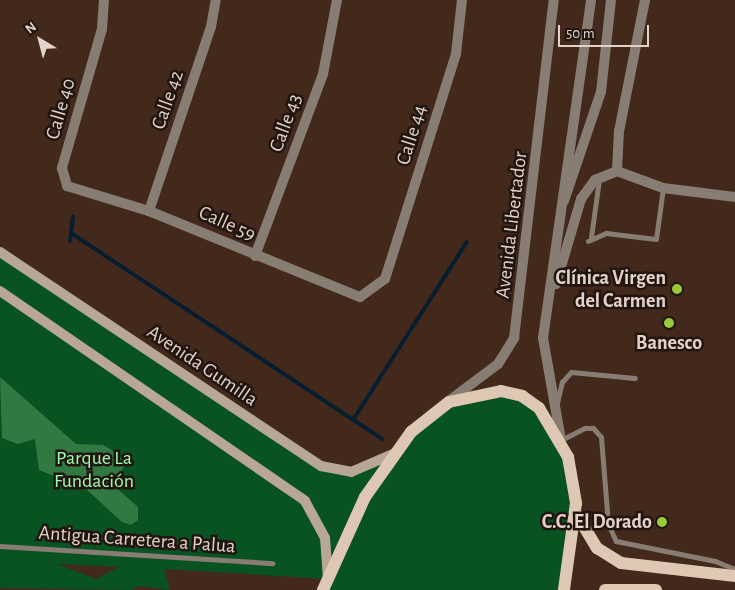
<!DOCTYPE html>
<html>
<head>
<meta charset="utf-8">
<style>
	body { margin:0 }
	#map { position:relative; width:735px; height:590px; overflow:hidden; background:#43291c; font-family:"Alegreya Sans",sans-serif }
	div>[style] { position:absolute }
	.green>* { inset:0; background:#095221 }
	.forest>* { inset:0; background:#327842 }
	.stream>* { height:4px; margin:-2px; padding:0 2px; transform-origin:2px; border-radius:2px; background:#061e2f }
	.service>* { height:5px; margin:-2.5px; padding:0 2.5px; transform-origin:2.5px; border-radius:2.5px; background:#877d72 }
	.minor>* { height:10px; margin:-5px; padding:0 5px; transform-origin:5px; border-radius:5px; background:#877d72 }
	.tertiary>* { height:10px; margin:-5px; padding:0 5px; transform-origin:5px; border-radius:5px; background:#877d72 }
	.secondary>* { height:10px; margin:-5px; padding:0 5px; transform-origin:5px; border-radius:5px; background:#b8a797 }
	.primary>* { height:12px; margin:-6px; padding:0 6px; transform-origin:6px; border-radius:6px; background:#dfc8b3 }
	.dots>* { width:14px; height:14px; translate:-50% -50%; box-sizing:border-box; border:2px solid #21150f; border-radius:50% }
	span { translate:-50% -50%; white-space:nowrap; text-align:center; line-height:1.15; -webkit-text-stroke:5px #21150f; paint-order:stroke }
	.street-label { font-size:20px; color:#e3d2c9 }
	.poi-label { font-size:20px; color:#e3d2c9; font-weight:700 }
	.right { translate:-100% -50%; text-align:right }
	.park-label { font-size:20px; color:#9cfbac }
	.north { position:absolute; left:15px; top:15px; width:50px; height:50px; -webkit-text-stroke:4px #21150f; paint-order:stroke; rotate:323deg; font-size:14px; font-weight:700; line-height:20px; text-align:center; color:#e3d2c9 }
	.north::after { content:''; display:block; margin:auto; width:18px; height:22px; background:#e3d2c9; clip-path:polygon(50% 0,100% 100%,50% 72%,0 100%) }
	.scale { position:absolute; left:558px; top:25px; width:91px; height:22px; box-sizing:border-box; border:2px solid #e3d2c9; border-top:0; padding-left:6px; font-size:15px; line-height:18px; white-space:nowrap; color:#e3d2c9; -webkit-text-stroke:4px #21150f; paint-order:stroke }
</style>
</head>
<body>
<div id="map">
	<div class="green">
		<div style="clip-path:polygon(0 254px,319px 469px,345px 475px,384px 461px,330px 568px,318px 515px,0 292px)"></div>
		<div style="clip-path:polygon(evenodd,0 294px,224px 443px,316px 516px,328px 579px,164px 569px,170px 590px,140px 586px,130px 590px,0 588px,0 294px,57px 564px,119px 567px,96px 579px,57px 564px)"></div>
		<div style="clip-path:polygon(490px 394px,529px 404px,558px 441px,572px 490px,561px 590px,327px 590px,348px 538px,396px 456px,440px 411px)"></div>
	</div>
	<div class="forest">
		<div style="clip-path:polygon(0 377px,76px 444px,103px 445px,117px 453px,125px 465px,113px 485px,138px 507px,138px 520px,131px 525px,122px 522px,86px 489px,39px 470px,35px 439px,18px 444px,2px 438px)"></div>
	</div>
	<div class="stream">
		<div style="left:71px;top:233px;width:373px;rotate:33.5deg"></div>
		<div style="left:70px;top:241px;width:25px;rotate:-83deg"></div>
		<div style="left:353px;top:420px;width:211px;rotate:-57.4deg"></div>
	</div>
	<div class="service">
		<div style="left:591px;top:237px;width:59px;rotate:-82.1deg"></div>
		<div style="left:588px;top:241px;width:20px;rotate:-24deg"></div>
		<div style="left:606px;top:233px;width:50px;rotate:6.8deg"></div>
		<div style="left:656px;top:239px;width:51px;rotate:-82.2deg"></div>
		<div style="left:557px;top:403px;width:22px;rotate:-77deg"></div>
		<div style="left:562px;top:382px;width:13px;rotate:-48deg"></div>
		<div style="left:571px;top:372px;width:64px;rotate:5.4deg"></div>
		<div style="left:561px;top:440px;width:27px;rotate:-27deg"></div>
		<div style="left:585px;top:428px;width:8px"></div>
		<div style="left:593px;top:428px;width:12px;rotate:48deg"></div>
		<div style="left:601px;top:437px;width:87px;rotate:85.4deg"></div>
		<div style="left:608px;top:524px;width:19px;rotate:65deg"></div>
		<div style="left:616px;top:541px;width:101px;rotate:11.4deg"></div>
		<div style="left:715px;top:561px;width:22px;rotate:22deg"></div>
		<div style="left:0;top:546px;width:273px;rotate:3.6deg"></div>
	</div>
	<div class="minor">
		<div style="left:104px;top:0;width:29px;rotate:94deg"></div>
		<div style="left:102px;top:29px;width:145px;rotate:106.1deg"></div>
		<div style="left:62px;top:168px;width:19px;rotate:74deg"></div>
		<div style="left:67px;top:186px;width:86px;rotate:17deg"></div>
		<div style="left:149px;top:211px;width:228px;rotate:22.2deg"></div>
		<div style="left:360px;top:297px;width:31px;rotate:-36deg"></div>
		<div style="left:385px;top:279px;width:236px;rotate:-72.5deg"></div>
		<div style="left:456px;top:54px;width:54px;rotate:-83.7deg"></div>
		<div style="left:645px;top:0;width:134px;rotate:101.2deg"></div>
		<div style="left:619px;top:131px;width:40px;rotate:92.9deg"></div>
		<div style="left:617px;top:171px;width:49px;rotate:20.3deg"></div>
		<div style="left:663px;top:188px;width:73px;rotate:7.1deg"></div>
		<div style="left:564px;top:201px;width:115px;rotate:-71.3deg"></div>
		<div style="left:601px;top:92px;width:93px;rotate:-83.8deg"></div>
		<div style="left:149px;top:211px;width:194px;rotate:-71.4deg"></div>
		<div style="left:211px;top:27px;width:27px;rotate:-80deg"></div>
		<div style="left:255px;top:256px;width:194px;rotate:-69.5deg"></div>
		<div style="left:323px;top:74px;width:75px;rotate:-79.3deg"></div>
	</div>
	<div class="tertiary">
		<div style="left:556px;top:284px;width:89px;rotate:-73.6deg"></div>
		<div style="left:581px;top:199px;width:24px;rotate:-54deg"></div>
		<div style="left:595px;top:180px;width:24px;rotate:-22deg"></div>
		<div style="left:450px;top:400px;width:60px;rotate:-36.9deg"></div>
		<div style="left:498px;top:364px;width:31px;rotate:-58deg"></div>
		<div style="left:514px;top:338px;width:340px;rotate:-83.3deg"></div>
		<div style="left:561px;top:440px;width:104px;rotate:-100deg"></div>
		<div style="left:543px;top:338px;width:341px;rotate:-81.9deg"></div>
	</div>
	<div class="secondary">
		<div style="left:0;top:252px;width:386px;rotate:33.7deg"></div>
		<div style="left:321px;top:466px;width:31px;rotate:11deg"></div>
		<div style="left:351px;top:472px;width:46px;rotate:-23.2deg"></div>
		<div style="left:0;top:291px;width:370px;rotate:34.5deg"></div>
		<div style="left:305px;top:501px;width:42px;rotate:61.6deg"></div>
		<div style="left:325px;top:538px;width:41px;rotate:85.8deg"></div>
	</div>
	<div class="primary">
		<div style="left:577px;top:515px;width:39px;rotate:59deg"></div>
		<div style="left:597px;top:548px;width:28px;rotate:32deg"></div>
		<div style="left:621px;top:563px;width:115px;rotate:6.5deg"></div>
		<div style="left:323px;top:590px;width:102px;rotate:-65.7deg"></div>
		<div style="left:365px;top:497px;width:80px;rotate:-54.7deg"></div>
		<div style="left:411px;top:432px;width:48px;rotate:-38.3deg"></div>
		<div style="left:449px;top:402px;width:53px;rotate:-11.9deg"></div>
		<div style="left:501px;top:391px;width:22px;rotate:13deg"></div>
		<div style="left:522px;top:396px;width:21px;rotate:35deg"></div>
		<div style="left:539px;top:408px;width:57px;rotate:59.4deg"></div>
		<div style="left:568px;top:457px;width:47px;rotate:80.1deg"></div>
		<div style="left:576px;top:503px;width:88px;rotate:97.9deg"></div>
		<div style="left:605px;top:590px;width:51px"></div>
	</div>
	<div class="dots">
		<div style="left:677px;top:289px;background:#98cb37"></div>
		<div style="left:669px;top:323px;background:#98cb37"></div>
		<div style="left:662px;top:522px;background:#98cb37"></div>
	</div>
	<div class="street-label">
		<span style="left:168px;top:100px;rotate:-71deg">Calle 42</span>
		<span style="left:61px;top:109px;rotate:-74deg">Calle 40</span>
		<span style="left:286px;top:123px;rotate:-70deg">Calle 43</span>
		<span style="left:412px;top:135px;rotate:-73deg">Calle 44</span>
		<span style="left:227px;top:224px;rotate:24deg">Calle 59</span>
		<span style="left:512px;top:225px;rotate:-83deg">Avenida Libertador</span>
		<span style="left:202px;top:366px;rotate:34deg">Avenida Gumilla</span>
		<span style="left:137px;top:540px;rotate:4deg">Antigua Carretera a Palua</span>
	</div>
	<div class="poi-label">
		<span class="right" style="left:666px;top:290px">Clínica Virgen<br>del Carmen</span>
		<span style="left:669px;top:343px">Banesco</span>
		<span class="right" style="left:652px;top:522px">C.C. El Dorado</span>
	</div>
	<div class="park-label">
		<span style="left:94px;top:470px">Parque La<br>Fundación</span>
	</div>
	<div class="north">N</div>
	<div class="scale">50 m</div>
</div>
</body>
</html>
